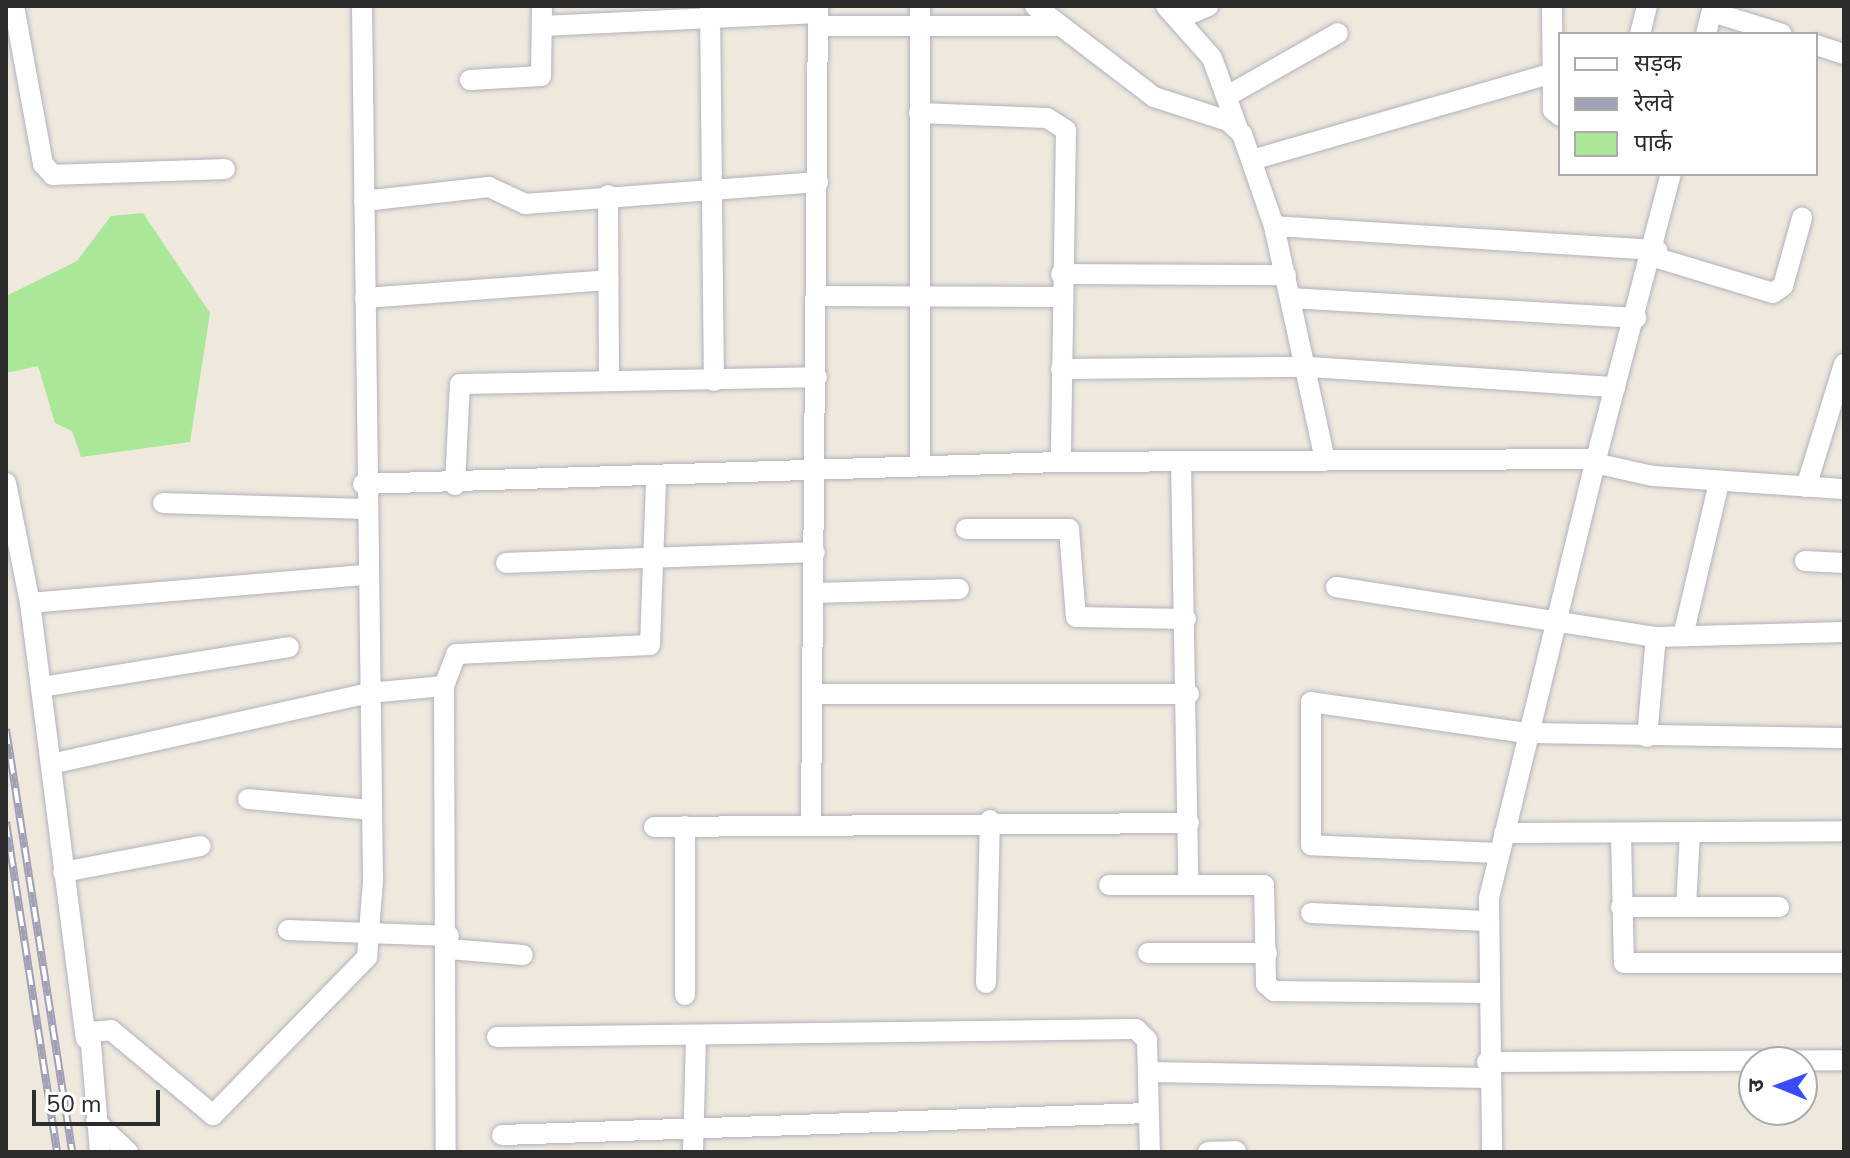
<!DOCTYPE html>
<html>
<head>
<meta charset="utf-8">
<style>
	body { margin:0 }
	#map { position:relative; width:1850px; height:1158px; overflow:hidden; background:#eee8dd; font-family:"Nunito Sans","Noto Sans Devanagari",sans-serif }
	div>[style] { position:absolute }
	.green>* { inset:0; background:#abe798 }
	.roads { filter:drop-shadow(0 0 2px #b2b2c0) drop-shadow(0 0 2px #b2b2c0) }
	.minor>* { height:20px; margin:-10px; padding:0 10px; transform-origin:10px; border-radius:10px; background:#fff }
	.rail>* { height:8px; margin-top:-4px; transform-origin:0; background:repeating-linear-gradient(90deg,#fff 0 15px,#a0a1b7 0 30px); box-sizing:border-box; border-block:2px solid #a0a1b7 }
	span { translate:-50% -50%; white-space:nowrap; text-align:center; line-height:1.15; -webkit-text-stroke:8px #fff; paint-order:stroke }
	.frame { position:absolute; inset:0; border:8px solid #2c2c2c; pointer-events:none }
	.legend { position:absolute; left:1558px; top:32px; width:260px; height:144px; box-sizing:border-box; background:#fff; border:2px solid #ababab; margin:0; padding:10px 14px; list-style:none; font-size:24px; color:#2c2c2c }
	.legend li { display:flex; align-items:center; gap:16px; height:40px }
	.legend b { width:40px; border:2px solid #ababab }
	.north { position:absolute; left:1738px; top:1046px; width:80px; height:80px; box-sizing:border-box; background:#fff; border:2px solid #ababab; border-radius:50%; rotate:271deg; font-size:22px; font-weight:700; line-height:32px; text-align:center; color:#2c2c2c }
	.north::after { content:''; display:block; margin:auto; width:28px; height:36px; background:#394bff; clip-path:polygon(50% 0,100% 100%,50% 72%,0 100%) }
	.scale { position:absolute; left:32px; top:1090px; width:128px; height:36px; box-sizing:border-box; border:4px solid #2c2c2c; border-top:0; padding-left:10px; font-size:24px; line-height:28px; white-space:nowrap; color:#2c2c2c; -webkit-text-stroke:6px #fff; paint-order:stroke }
</style>
</head>
<body>
<div id="map">
	<div class="green">
		<div style="clip-path:polygon(143px 213px,210px 313px,190px 442px,81px 457px,72px 431px,55px 423px,38px 366px,6px 373px,6px 296px,77px 261px,111px 216px)"></div>
	</div>
	<div class="roads">
		<div class="minor">
			<div style="left:14px;top:6px;width:161px;rotate:79.6deg"></div>
			<div style="left:43px;top:164px;width:15px;rotate:48deg"></div>
			<div style="left:53px;top:175px;width:172px;rotate:-2deg"></div>
			<div style="left:710px;top:6px;width:375px;rotate:89.4deg"></div>
			<div style="left:1035px;top:6px;width:150px;rotate:37.4deg"></div>
			<div style="left:1154px;top:97px;width:78px;rotate:18deg"></div>
			<div style="left:1228px;top:121px;width:19px;rotate:43deg"></div>
			<div style="left:1242px;top:134px;width:97px;rotate:70.8deg"></div>
			<div style="left:1274px;top:226px;width:239px;rotate:77.7deg"></div>
			<div style="left:1166px;top:6px;width:69px;rotate:48.5deg"></div>
			<div style="left:1212px;top:58px;width:76px;rotate:69.9deg"></div>
			<div style="left:1552px;top:6px;width:104px;rotate:89.4deg"></div>
			<div style="left:1553px;top:110px;width:9px;rotate:41deg"></div>
			<div style="left:1712px;top:12px;width:73px;rotate:17.4deg"></div>
			<div style="left:1178px;top:19px;width:33px;rotate:-23deg"></div>
			<div style="left:542px;top:26px;width:276px;rotate:-2.7deg"></div>
			<div style="left:819px;top:26px;width:237px"></div>
			<div style="left:1640px;top:34px;width:29px;rotate:-76deg"></div>
			<div style="left:1706px;top:34px;width:29px;rotate:-76deg"></div>
			<div style="left:1816px;top:45px;width:29px;rotate:18deg"></div>
			<div style="left:470px;top:80px;width:71px;rotate:-3.2deg"></div>
			<div style="left:541px;top:76px;width:70px;rotate:-89.2deg"></div>
			<div style="left:1229px;top:95px;width:125px;rotate:-29.6deg"></div>
			<div style="left:919px;top:113px;width:128px;rotate:2.2deg"></div>
			<div style="left:1047px;top:118px;width:22px;rotate:32deg"></div>
			<div style="left:1066px;top:130px;width:332px;rotate:90.9deg"></div>
			<div style="left:1255px;top:159px;width:310px;rotate:-16.1deg"></div>
			<div style="left:608px;top:195px;width:186px;rotate:89.7deg"></div>
			<div style="left:364px;top:201px;width:126px;rotate:-6.4deg"></div>
			<div style="left:489px;top:187px;width:40px;rotate:25deg"></div>
			<div style="left:525px;top:204px;width:294px;rotate:-4.3deg"></div>
			<div style="left:1274px;top:226px;width:384px;rotate:3.6deg"></div>
			<div style="left:1654px;top:257px;width:124px;rotate:16.8deg"></div>
			<div style="left:1773px;top:293px;width:12px;rotate:-35deg"></div>
			<div style="left:1783px;top:286px;width:71px;rotate:-74.4deg"></div>
			<div style="left:1061px;top:274px;width:225px;rotate:0.3deg"></div>
			<div style="left:817px;top:296px;width:243px;rotate:0.2deg"></div>
			<div style="left:365px;top:298px;width:244px;rotate:-4.2deg"></div>
			<div style="left:1291px;top:298px;width:346px;rotate:3.3deg"></div>
			<div style="left:1061px;top:369px;width:249px;rotate:-0.5deg"></div>
			<div style="left:1310px;top:367px;width:306px;rotate:3.8deg"></div>
			<div style="left:1596px;top:459px;width:295px;rotate:-75.3deg"></div>
			<div style="left:1181px;top:462px;width:422px;rotate:89deg"></div>
			<div style="left:1599px;top:464px;width:55px;rotate:12.5deg"></div>
			<div style="left:1653px;top:476px;width:191px;rotate:3.9deg"></div>
			<div style="left:920px;top:465px;width:459px;rotate:-90deg"></div>
			<div style="left:6px;top:483px;width:122px;rotate:78.7deg"></div>
			<div style="left:30px;top:603px;width:439px;rotate:82.7deg"></div>
			<div style="left:363px;top:484px;width:698px;rotate:-1.81deg"></div>
			<div style="left:1061px;top:462px;width:535px;rotate:-0.32deg"></div>
			<div style="left:1596px;top:459px;width:452px;rotate:103.7deg"></div>
			<div style="left:1489px;top:898px;width:254px;rotate:89.3deg"></div>
			<div style="left:455px;top:485px;width:101px;rotate:-87.2deg"></div>
			<div style="left:460px;top:384px;width:357px;rotate:-1.1deg"></div>
			<div style="left:1806px;top:487px;width:129px;rotate:-72.8deg"></div>
			<div style="left:163px;top:503px;width:201px;rotate:1.7deg"></div>
			<div style="left:966px;top:529px;width:103px"></div>
			<div style="left:1069px;top:529px;width:88px;rotate:85.5deg"></div>
			<div style="left:1076px;top:617px;width:110px;rotate:1deg"></div>
			<div style="left:1805px;top:561px;width:39px;rotate:3deg"></div>
			<div style="left:506px;top:563px;width:309px;rotate:-2deg"></div>
			<div style="left:1336px;top:587px;width:324px;rotate:8.9deg"></div>
			<div style="left:1656px;top:637px;width:188px;rotate:-1.5deg"></div>
			<div style="left:814px;top:593px;width:145px;rotate:-1.6deg"></div>
			<div style="left:30px;top:603px;width:337px;rotate:-4.8deg"></div>
			<div style="left:1683px;top:636px;width:158px;rotate:-76.8deg"></div>
			<div style="left:444px;top:686px;width:34px;rotate:-69deg"></div>
			<div style="left:456px;top:654px;width:194px;rotate:-2.7deg"></div>
			<div style="left:650px;top:645px;width:167px;rotate:-87.9deg"></div>
			<div style="left:42px;top:687px;width:250px;rotate:-9.2deg"></div>
			<div style="left:813px;top:694px;width:376px"></div>
			<div style="left:1647px;top:737px;width:100px;rotate:-84.9deg"></div>
			<div style="left:51px;top:764px;width:326px;rotate:-12.6deg"></div>
			<div style="left:369px;top:693px;width:75px;rotate:-5.3deg"></div>
			<div style="left:444px;top:686px;width:466px;rotate:89.8deg"></div>
			<div style="left:248px;top:799px;width:123px;rotate:5.1deg"></div>
			<div style="left:811px;top:824px;width:818px;rotate:-89.51deg"></div>
			<div style="left:685px;top:826px;width:169px;rotate:90deg"></div>
			<div style="left:654px;top:827px;width:535px;rotate:-0.43deg"></div>
			<div style="left:1504px;top:833px;width:340px;rotate:-0.3deg"></div>
			<div style="left:1621px;top:835px;width:128px;rotate:88.7deg"></div>
			<div style="left:1624px;top:963px;width:220px"></div>
			<div style="left:1498px;top:853px;width:187px;rotate:-177.6deg"></div>
			<div style="left:1311px;top:845px;width:143px;rotate:-90deg"></div>
			<div style="left:1311px;top:702px;width:216px;rotate:8.2deg"></div>
			<div style="left:1525px;top:733px;width:319px;rotate:0.9deg"></div>
			<div style="left:63px;top:872px;width:140px;rotate:-10.7deg"></div>
			<div style="left:1109px;top:885px;width:155px"></div>
			<div style="left:1264px;top:885px;width:99px;rotate:88.8deg"></div>
			<div style="left:1266px;top:984px;width:11px;rotate:41deg"></div>
			<div style="left:1274px;top:991px;width:212px;rotate:0.5deg"></div>
			<div style="left:1621px;top:907px;width:158px"></div>
			<div style="left:1686px;top:907px;width:73px;rotate:-86.9deg"></div>
			<div style="left:1311px;top:913px;width:176px;rotate:2.6deg"></div>
			<div style="left:288px;top:930px;width:161px;rotate:2.1deg"></div>
			<div style="left:448px;top:949px;width:75px;rotate:4.6deg"></div>
			<div style="left:1148px;top:953px;width:119px"></div>
			<div style="left:986px;top:983px;width:163px;rotate:-88.6deg"></div>
			<div style="left:497px;top:1037px;width:639px;rotate:-0.72deg"></div>
			<div style="left:1136px;top:1029px;width:16px;rotate:45deg"></div>
			<div style="left:1147px;top:1040px;width:112px;rotate:88.5deg"></div>
			<div style="left:1487px;top:1062px;width:357px;rotate:-0.3deg"></div>
			<div style="left:1149px;top:1072px;width:339px;rotate:1deg"></div>
			<div style="left:96px;top:1122px;width:44px;rotate:43.2deg"></div>
			<div style="left:502px;top:1135px;width:646px;rotate:-1.95deg"></div>
			<div style="left:100px;top:1152px;width:120px;rotate:-94.8deg"></div>
			<div style="left:90px;top:1032px;width:21px;rotate:-5deg"></div>
			<div style="left:111px;top:1030px;width:133px;rotate:39.8deg"></div>
			<div style="left:213px;top:1115px;width:221px;rotate:-45.7deg"></div>
			<div style="left:367px;top:957px;width:77px;rotate:-85.5deg"></div>
			<div style="left:373px;top:880px;width:874px;rotate:-90.72deg"></div>
			<div style="left:693px;top:1152px;width:114px;rotate:-88.5deg"></div>
			<div style="left:1208px;top:1152px;width:28px;rotate:-2deg"></div>
		</div>
	</div>
	<div class="rail">
		<div style="left:6px;top:729px;width:428px;rotate:81.1deg"></div>
		<div style="left:6px;top:822px;width:334px;rotate:81.2deg"></div>
	</div>
	<div class="frame"></div>
	<ul class="legend">
	<li><b style="height:10px;background:#fff"></b>सड़क</li>
	<li><b style="height:10px;background:#a0a1b7"></b>रेलवे</li>
	<li><b style="height:22px;background:#abe798"></b>पार्क</li>
	</ul>
	<div class="north">उ</div>
	<div class="scale">50 m</div>
</div>
</body>
</html>
